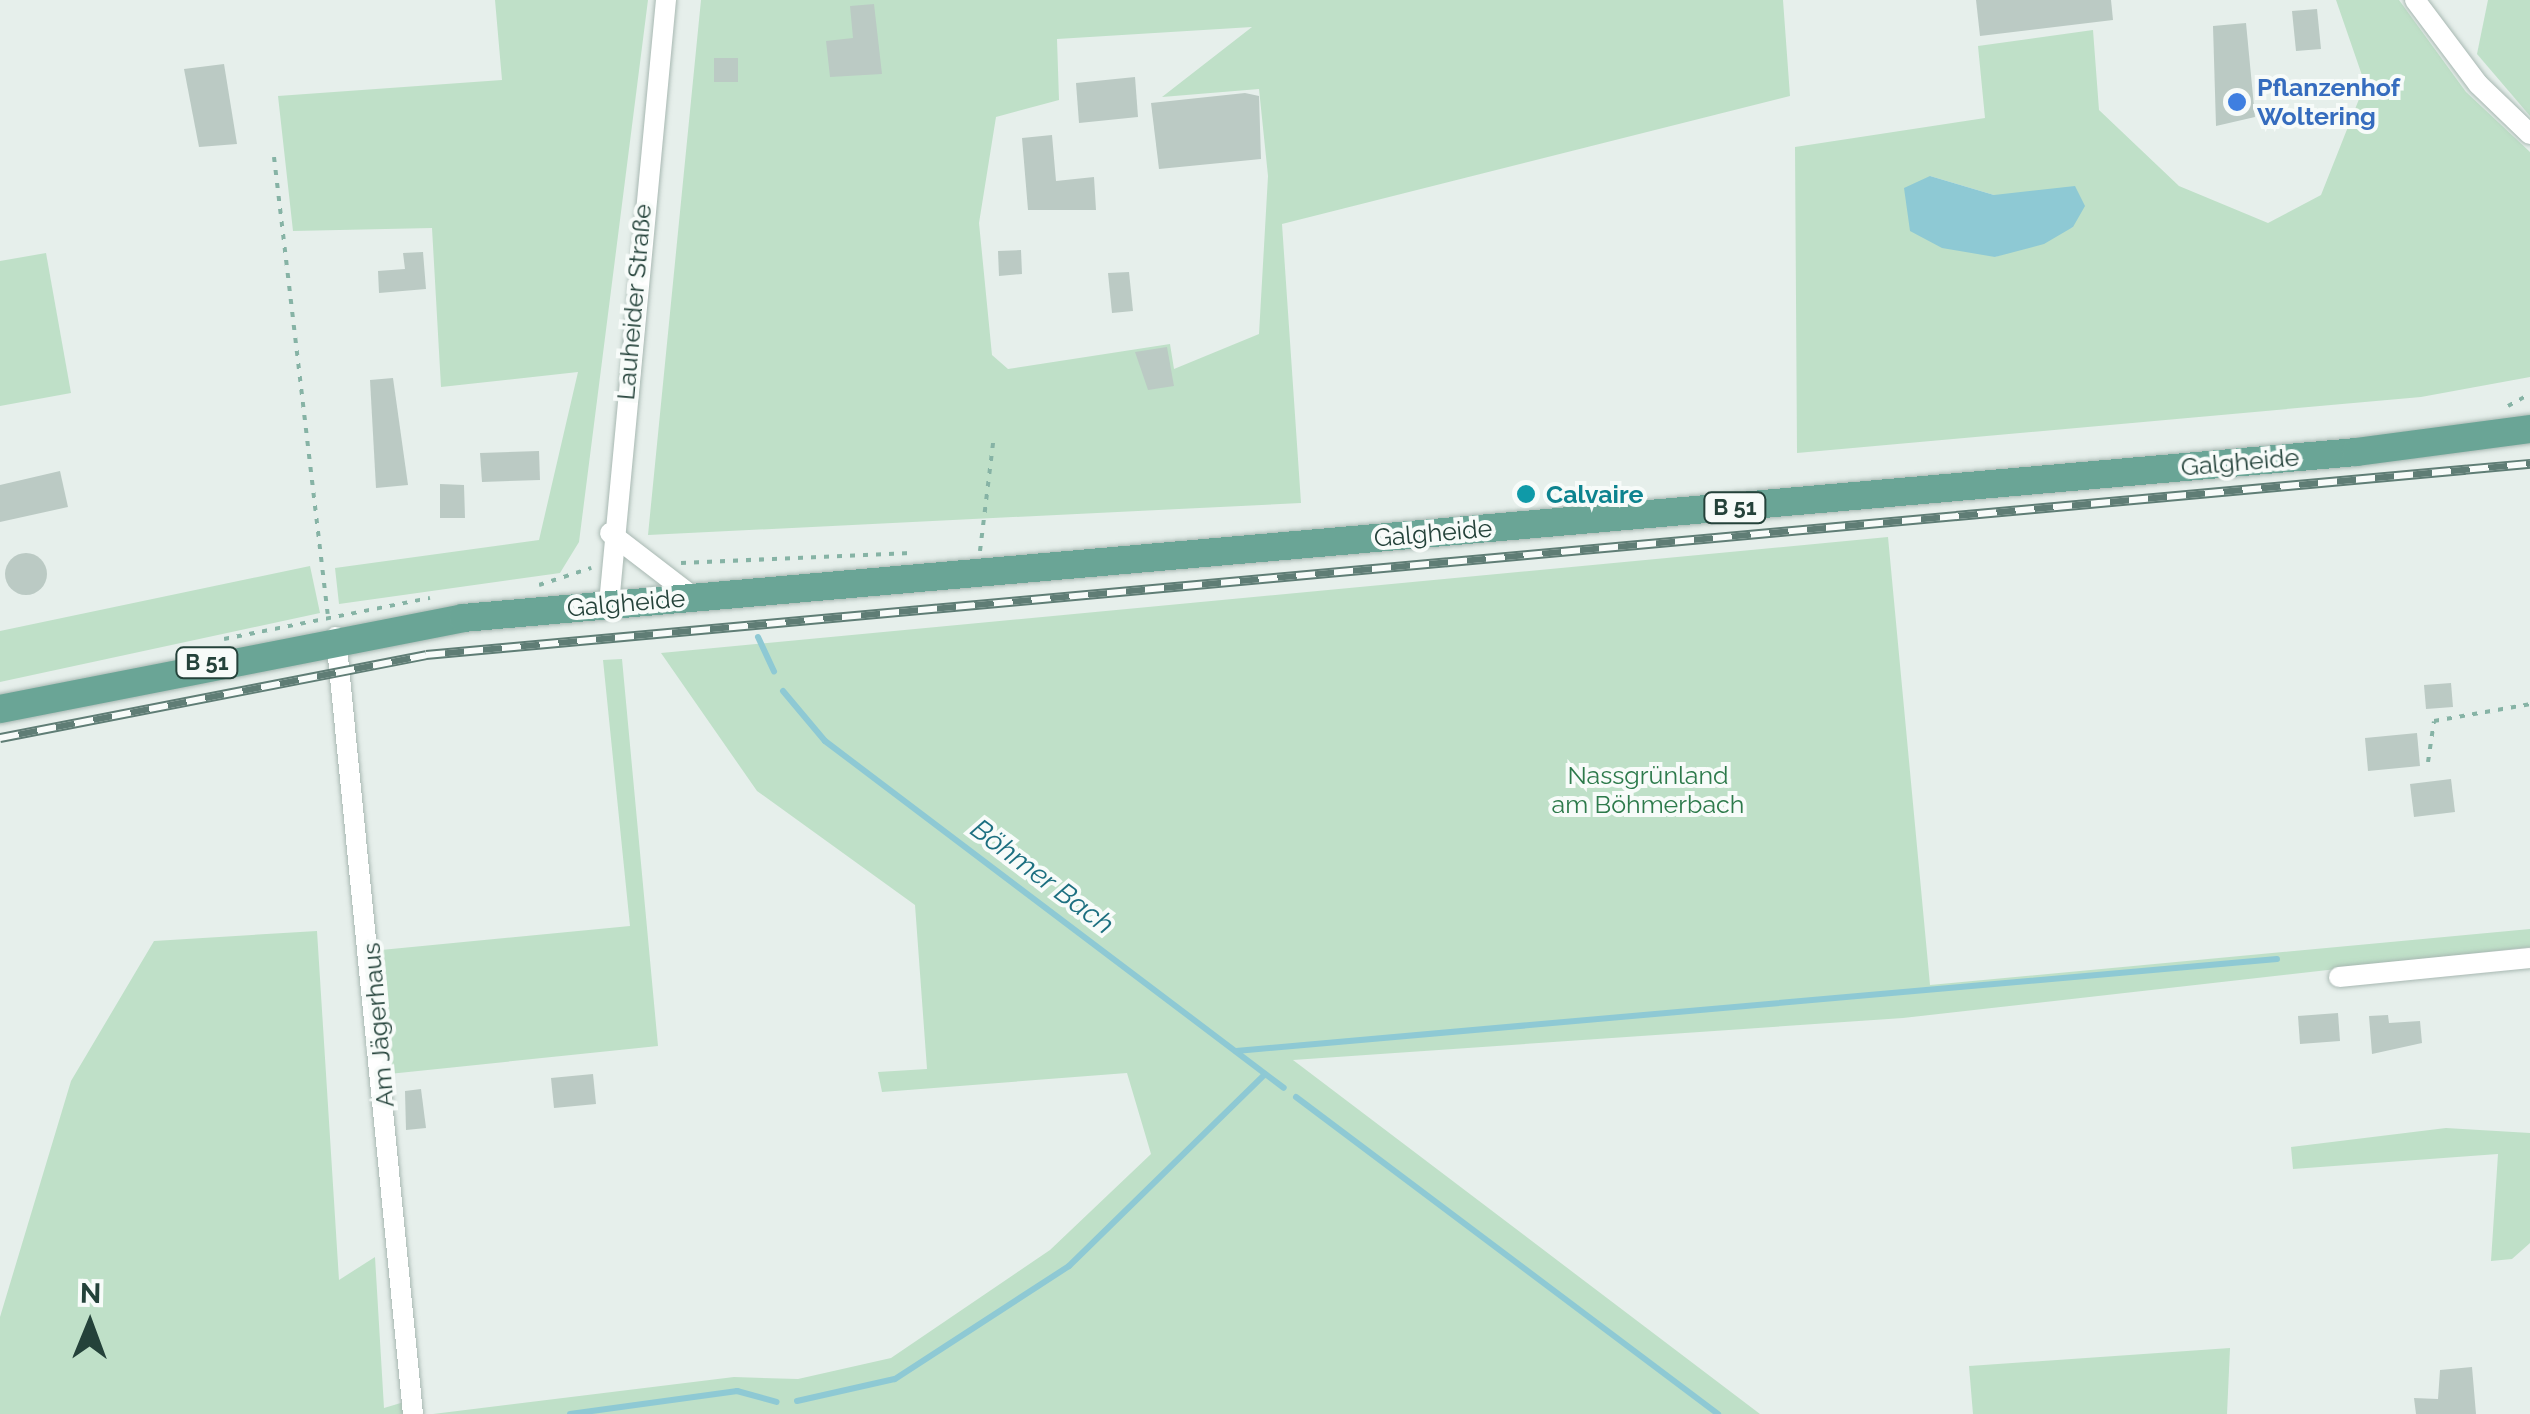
<!DOCTYPE html>
<html>
<head>
<meta charset="utf-8">
<style>
	body { margin:0 }
	#map { position:relative; width:2530px; height:1414px; overflow:hidden; background:#e6efeb; font-family:Raleway,sans-serif }
	div>[style] { position:absolute }
	.green>* { inset:0; background:#bfe0c8 }
	.water>* { inset:0; background:#8ec9d4 }
	.stream>* { height:6px; margin:-3px; padding:0 3px; transform-origin:3px; border-radius:3px; background:#8ec9d4 }
	.building>* { inset:0; background:#bbcac4 }
	.round { border-radius:50% }
	.path>* { height:4px; margin-top:-2px; transform-origin:0; background:repeating-linear-gradient(90deg,#86b3a5 0 5px,transparent 0 13px) }
	.roads { filter:drop-shadow(0 0 2px #a8b8b2) drop-shadow(0 0 2px #a8b8b2) }
	.minor>* { height:20px; margin:-10px; padding:0 10px; transform-origin:10px; border-radius:10px; background:#fff }
	.major>* { height:28px; margin:-14px; padding:0 14px; transform-origin:14px; border-radius:14px; background:#6aa596 }
	.rail>* { height:10px; margin-top:-5px; transform-origin:0; background:repeating-linear-gradient(90deg,#f7fbf9 0 19px,#5f7d75 0 38px); box-sizing:border-box; border-block:2px solid #5f7d75 }
	.dots>* { width:28px; height:28px; translate:-50% -50%; box-sizing:border-box; border:5px solid #f7fbf9; border-radius:50% }
	span { translate:-50% -50%; white-space:nowrap; text-align:center; line-height:1.15; -webkit-text-stroke:8px #f7fbf9; paint-order:stroke }
	.shield-label span { padding:2px 8px; background:#f7fbf9; border:2px solid; border-radius:8px; -webkit-text-stroke-width:0 }
	.shield-label { font-size:22px; color:#24423a; font-weight:700 }
	.shop-label { font-size:25px; color:#366cbe; font-weight:700 }
	.left { translate:0 -50%; text-align:left }
	.street-label { font-size:25px; color:#24423a }
	.culture-label { font-size:25px; color:#0d838f; font-weight:700 }
	.park-label { font-size:25px; color:#2d7a4b }
	.water-label { font-size:28px; color:#1c6f80; font-style:italic }
	.north { position:absolute; left:40px; top:1274px; width:100px; height:100px; -webkit-text-stroke:8px #f7fbf9; paint-order:stroke; rotate:1deg; font-size:28px; font-weight:700; line-height:40px; text-align:center; color:#24423a }
	.north::after { content:''; display:block; margin:auto; width:35px; height:45px; background:#24423a; clip-path:polygon(50% 0,100% 100%,50% 72%,0 100%) }
</style>
</head>
<body>
<div id="map">
	<div class="green">
		<div style="clip-path:polygon(495px 0,648px 0,579px 542px,560px 573px,339px 604px,335px 568px,539px 540px,578px 372px,441px 387px,432px 228px,293px 231px,278px 96px,502px 80px)"></div>
		<div style="clip-path:polygon(evenodd,701px 0,1783px 0,1790px 96px,1282px 224px,1301px 503px,648px 535px,701px 0,1252px 27px,1162px 97px,1259px 89px,1268px 176px,1259px 334px,1174px 369px,1170px 344px,1008px 369px,992px 355px,979px 223px,996px 117px,1059px 100px,1057px 39px,1252px 27px)"></div>
		<div style="clip-path:polygon(evenodd,2336px 0,2399px 0,2466px 92px,2530px 152px,2530px 377px,2421px 397px,1797px 453px,1795px 147px,1985px 118px,1978px 46px,2093px 30px,2099px 110px,2179px 186px,2268px 223px,2321px 195px,2365px 84px,2336px 0,1930px 176px,1994px 195px,2073px 227px,1995px 257px,1930px 176px)"></div>
		<div style="clip-path:polygon(2488px 0,2530px 0,2530px 116px,2477px 54px)"></div>
		<div style="clip-path:polygon(46px 253px,71px 393px,0 406px,0 261px)"></div>
		<div style="clip-path:polygon(1888px 537px,1930px 985px,2530px 929px,2530px 947px,1903px 1018px,1293px 1060px,1760px 1414px,433px 1414px,734px 1377px,798px 1379px,891px 1358px,1050px 1250px,1151px 1154px,1127px 1073px,882px 1092px,878px 1072px,927px 1069px,915px 905px,757px 791px,661px 653px)"></div>
		<div style="clip-path:polygon(310px 566px,320px 613px,0 682px,0 631px)"></div>
		<div style="clip-path:polygon(622px 659px,658px 1046px,389px 1074px,381px 950px,630px 926px,603px 660px)"></div>
		<div style="clip-path:polygon(317px 931px,339px 1280px,375px 1257px,384px 1408px,404px 1402px,405px 1414px,0 1414px,0 1317px,71px 1081px,154px 941px)"></div>
		<div style="clip-path:polygon(2446px 1128px,2530px 1133px,2530px 1243px,2512px 1259px,2491px 1261px,2498px 1154px,2293px 1169px,2291px 1147px)"></div>
		<div style="clip-path:polygon(2230px 1348px,2227px 1414px,1973px 1414px,1969px 1366px)"></div>
	</div>
	<div class="water">
		<div style="clip-path:polygon(1930px 176px,1994px 195px,2075px 186px,2085px 206px,2073px 227px,2044px 244px,1995px 257px,1942px 248px,1910px 231px,1904px 188px)"></div>
	</div>
	<div class="stream">
		<div style="left:758px;top:637px;width:38px;rotate:65deg"></div>
		<div style="left:783px;top:691px;width:65px;rotate:50deg"></div>
		<div style="left:825px;top:741px;width:575px;rotate:37.09deg"></div>
		<div style="left:1236px;top:1051px;width:1045px;rotate:-5.05deg"></div>
		<div style="left:1296px;top:1097px;width:528px;rotate:36.91deg"></div>
		<div style="left:797px;top:1401px;width:100px;rotate:-12.7deg"></div>
		<div style="left:895px;top:1379px;width:207px;rotate:-33deg"></div>
		<div style="left:1069px;top:1266px;width:274px;rotate:-44.4deg"></div>
		<div style="left:570px;top:1414px;width:169px;rotate:-7.8deg"></div>
		<div style="left:737px;top:1391px;width:41px;rotate:15.4deg"></div>
	</div>
	<div class="building">
		<div style="clip-path:polygon(1976px 0,2111px 0,2113px 20px,1980px 36px)"></div>
		<div style="clip-path:polygon(874px 4px,882px 74px,830px 77px,826px 41px,853px 38px,850px 6px)"></div>
		<div style="clip-path:polygon(2317px 9px,2321px 49px,2296px 51px,2292px 11px)"></div>
		<div style="clip-path:polygon(2246px 23px,2255px 117px,2216px 126px,2213px 26px)"></div>
		<div style="clip-path:polygon(714px 58px,738px 58px,738px 82px,714px 82px)"></div>
		<div style="clip-path:polygon(224px 64px,237px 144px,199px 147px,184px 69px)"></div>
		<div style="clip-path:polygon(1135px 77px,1138px 117px,1079px 123px,1076px 83px)"></div>
		<div style="clip-path:polygon(1245px 93px,1259px 96px,1261px 159px,1159px 169px,1151px 103px)"></div>
		<div style="clip-path:polygon(1052px 135px,1056px 181px,1094px 177px,1096px 210px,1028px 210px,1022px 138px)"></div>
		<div style="clip-path:polygon(1021px 250px,1022px 274px,999px 276px,998px 251px)"></div>
		<div style="clip-path:polygon(423px 252px,426px 289px,379px 293px,378px 271px,405px 269px,403px 253px)"></div>
		<div style="clip-path:polygon(1129px 272px,1133px 311px,1112px 313px,1108px 273px)"></div>
		<div style="clip-path:polygon(1167px 347px,1174px 386px,1148px 390px,1135px 352px)"></div>
		<div style="clip-path:polygon(393px 378px,408px 485px,376px 488px,370px 380px)"></div>
		<div style="clip-path:polygon(539px 451px,540px 480px,482px 482px,480px 453px)"></div>
		<div style="clip-path:polygon(60px 471px,68px 507px,0 522px,0 485px)"></div>
		<div style="clip-path:polygon(440px 484px,464px 485px,465px 518px,440px 518px)"></div>
		<div class="round" style="left:5px;top:553px;width:42px;height:42px"></div>
		<div style="clip-path:polygon(2451px 683px,2453px 707px,2426px 709px,2424px 685px)"></div>
		<div style="clip-path:polygon(2417px 733px,2420px 766px,2368px 771px,2365px 738px)"></div>
		<div style="clip-path:polygon(2451px 779px,2455px 812px,2414px 817px,2410px 784px)"></div>
		<div style="clip-path:polygon(2338px 1013px,2340px 1041px,2300px 1044px,2298px 1016px)"></div>
		<div style="clip-path:polygon(2388px 1015px,2389px 1023px,2420px 1021px,2422px 1043px,2372px 1054px,2369px 1016px)"></div>
		<div style="clip-path:polygon(593px 1074px,596px 1104px,554px 1108px,551px 1078px)"></div>
		<div style="clip-path:polygon(421px 1089px,426px 1128px,406px 1130px,405px 1091px)"></div>
		<div style="clip-path:polygon(2472px 1367px,2476px 1414px,2416px 1414px,2414px 1398px,2438px 1399px,2440px 1370px)"></div>
	</div>
	<div class="path">
		<div style="left:274px;top:157px;width:460px;rotate:83.3deg"></div>
		<div style="left:2508px;top:406px;width:25px;rotate:-29deg"></div>
		<div style="left:980px;top:551px;width:116px;rotate:-83.1deg"></div>
		<div style="left:681px;top:563px;width:230px;rotate:-2.5deg"></div>
		<div style="left:539px;top:585px;width:55px;rotate:-18.1deg"></div>
		<div style="left:224px;top:639px;width:210px;rotate:-11.3deg"></div>
		<div style="left:2428px;top:762px;width:41px;rotate:-81.7deg"></div>
		<div style="left:2434px;top:721px;width:97px;rotate:-10deg"></div>
	</div>
	<div class="roads">
		<div class="minor">
			<div style="left:2415px;top:0;width:105px;rotate:53.1deg"></div>
			<div style="left:2478px;top:84px;width:72px;rotate:43.9deg"></div>
			<div style="left:610px;top:533px;width:103px;rotate:37.5deg"></div>
			<div style="left:609px;top:604px;width:607px;rotate:-84.61deg"></div>
			<div style="left:336px;top:637px;width:781px;rotate:84.34deg"></div>
			<div style="left:2339px;top:977px;width:192px;rotate:-5.7deg"></div>
		</div>
		<div class="major">
			<div style="left:0;top:709px;width:472px;rotate:-11.1deg"></div>
			<div style="left:463px;top:618px;width:1900px;rotate:-5.01deg"></div>
			<div style="left:2356px;top:452px;width:176px;rotate:-7.5deg"></div>
		</div>
	</div>
	<div class="rail">
		<div style="left:0;top:738px;width:434px;rotate:-11deg"></div>
		<div style="left:426px;top:655px;width:2113px;rotate:-5.19deg"></div>
	</div>
	<div class="dots">
		<div style="left:2237px;top:102px;background:#3f7fe0"></div>
		<div style="left:1526px;top:494px;background:#0f9aa8"></div>
	</div>
	<div class="shield-label">
		<span style="left:1735px;top:508px">B 51</span>
		<span style="left:207px;top:663px">B 51</span>
	</div>
	<div class="shop-label">
		<span class="left" style="left:2257px;top:102px">Pflanzenhof<br>Woltering</span>
	</div>
	<div class="street-label">
		<span style="left:634px;top:302px;rotate:-85deg">Lauheider Straße</span>
		<span style="left:2240px;top:462px;rotate:-5deg">Galgheide</span>
		<span style="left:1433px;top:533px;rotate:-5deg">Galgheide</span>
		<span style="left:626px;top:603px;rotate:-5deg">Galgheide</span>
		<span style="left:378px;top:1025px;rotate:-95deg">Am Jägerhaus</span>
	</div>
	<div class="culture-label">
		<span class="left" style="left:1546px;top:494px">Calvaire</span>
	</div>
	<div class="park-label">
		<span style="left:1648px;top:790px">Nassgrünland<br>am Böhmerbach</span>
	</div>
	<div class="water-label">
		<span style="left:1042px;top:877px;rotate:37deg">Böhmer Bach</span>
	</div>
	<div class="north">N</div>
</div>
</body>
</html>
